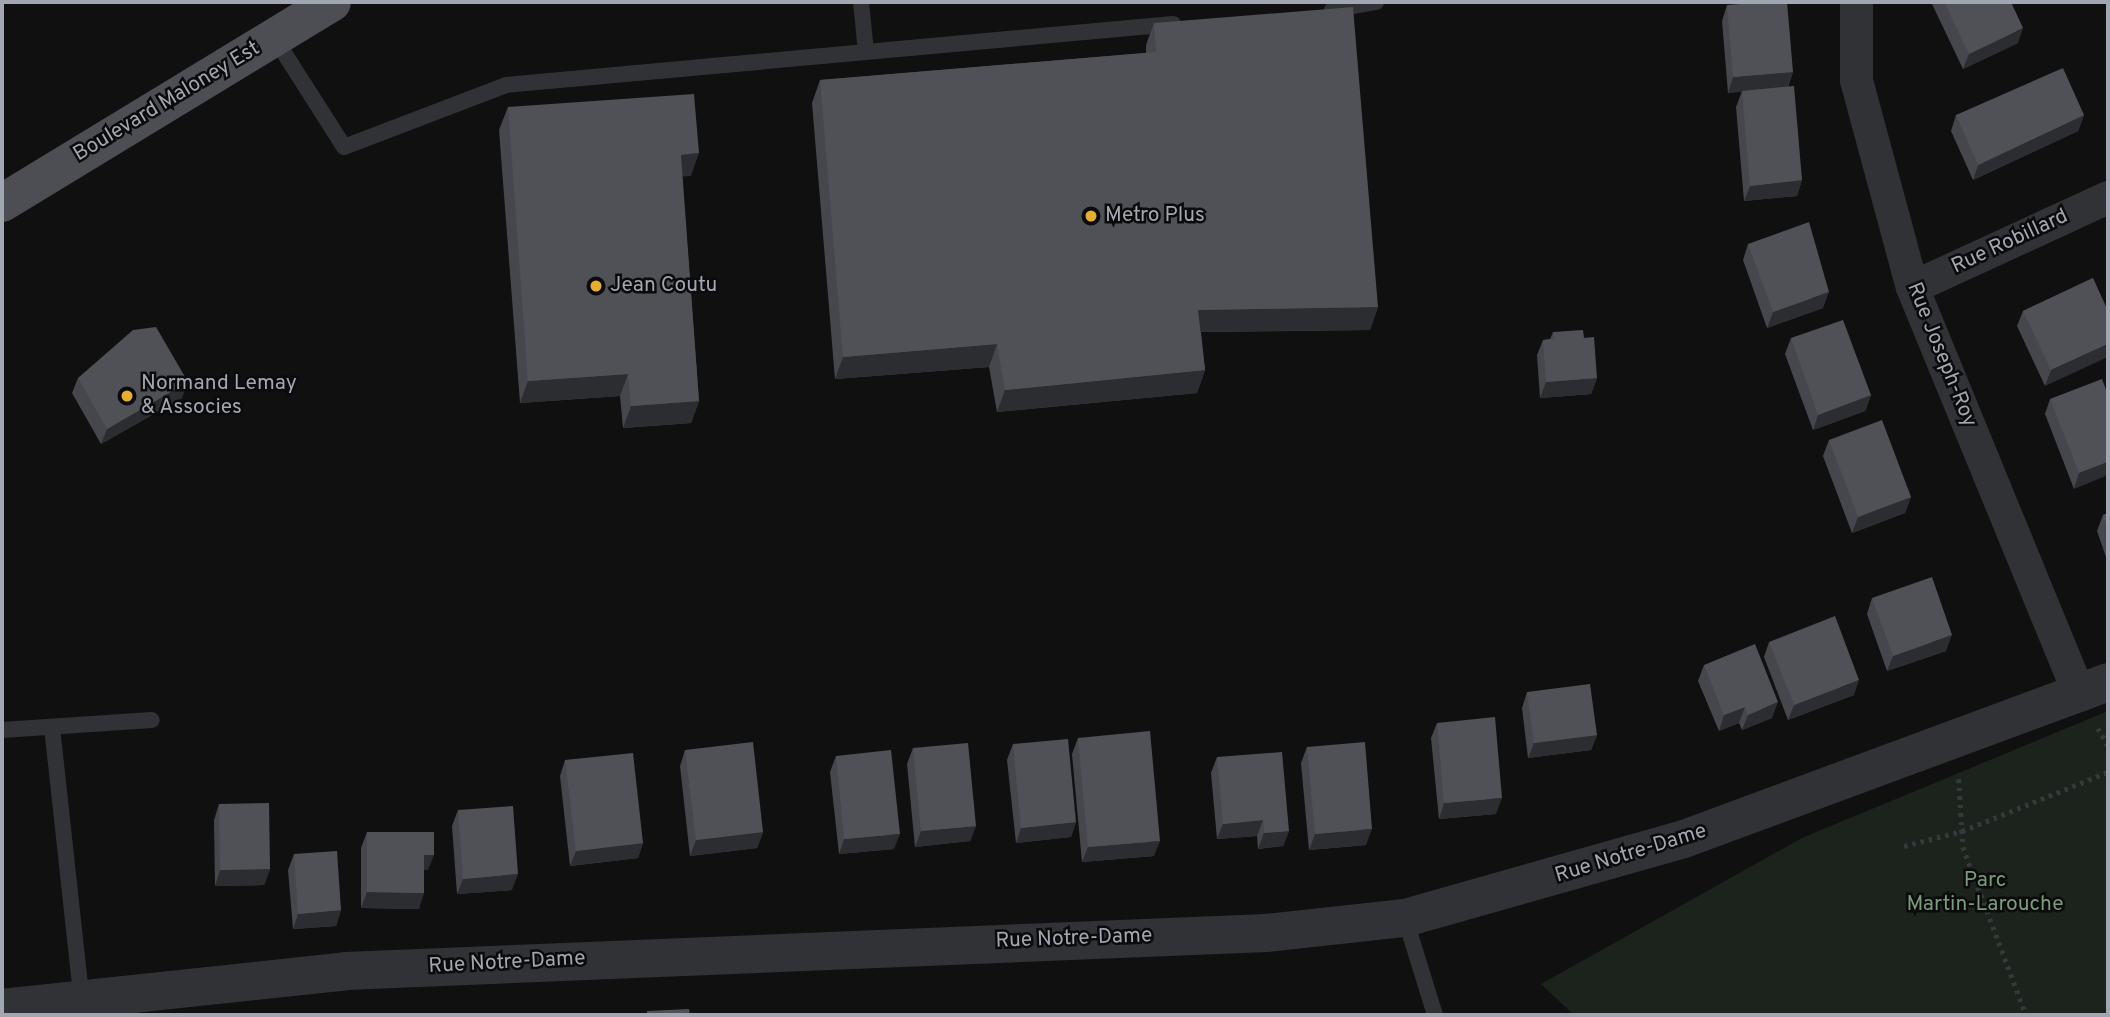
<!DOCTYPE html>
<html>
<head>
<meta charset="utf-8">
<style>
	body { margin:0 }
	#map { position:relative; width:2110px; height:1017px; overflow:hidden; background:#101011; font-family:Overpass,sans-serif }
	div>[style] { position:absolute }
	.green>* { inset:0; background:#1c231d }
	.path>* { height:4.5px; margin-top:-2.25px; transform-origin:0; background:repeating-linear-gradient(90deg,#37383c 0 3.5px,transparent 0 8.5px) }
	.service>* { height:16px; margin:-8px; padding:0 8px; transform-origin:8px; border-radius:8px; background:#313236 }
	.minor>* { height:33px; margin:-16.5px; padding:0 16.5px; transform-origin:16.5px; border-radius:16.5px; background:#313236 }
	.tertiary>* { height:38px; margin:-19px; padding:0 19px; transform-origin:19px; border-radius:19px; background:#313236 }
	.primary>* { height:38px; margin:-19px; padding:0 19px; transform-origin:19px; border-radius:19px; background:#4d4e54 }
	.wall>* { inset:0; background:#46474c }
	.shaded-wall>* { inset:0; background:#2c2d30 }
	.building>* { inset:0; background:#505157 }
	.dots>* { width:19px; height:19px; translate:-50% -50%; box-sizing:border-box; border:4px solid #0b0b0c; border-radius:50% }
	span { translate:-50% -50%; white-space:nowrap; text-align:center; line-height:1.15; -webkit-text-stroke:5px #0b0b0c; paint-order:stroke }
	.street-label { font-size:21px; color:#a2a6b1 }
	.poi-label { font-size:21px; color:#a2a6b1 }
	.left { translate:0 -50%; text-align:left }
	.park-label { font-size:21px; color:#799b7c }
	.frame { position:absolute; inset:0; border:4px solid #a2a6b1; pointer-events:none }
</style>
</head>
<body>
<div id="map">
	<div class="green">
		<div style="clip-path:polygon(2108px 711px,2108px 1015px,1574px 1015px,1541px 984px,1802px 838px)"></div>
	</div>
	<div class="path">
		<div style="left:2098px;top:728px;width:20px;rotate:60deg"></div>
		<div style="left:1959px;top:779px;width:68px;rotate:86.6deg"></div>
		<div style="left:1963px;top:847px;width:179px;rotate:69.4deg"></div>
		<div style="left:1904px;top:846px;width:60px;rotate:-14.5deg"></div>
		<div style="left:1962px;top:831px;width:157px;rotate:-22deg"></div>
	</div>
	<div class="service">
		<div style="left:861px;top:2px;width:50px;rotate:84.3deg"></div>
		<div style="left:1332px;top:10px;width:45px;rotate:-10.3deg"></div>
		<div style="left:274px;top:37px;width:130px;rotate:57.5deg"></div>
		<div style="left:344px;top:147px;width:173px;rotate:-20.9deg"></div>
		<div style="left:506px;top:85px;width:670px;rotate:-5.23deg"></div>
		<div style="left:52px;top:727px;width:271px;rotate:83.8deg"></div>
		<div style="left:2px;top:730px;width:150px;rotate:-3.8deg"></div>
		<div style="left:1405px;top:918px;width:102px;rotate:72.8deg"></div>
	</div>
	<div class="minor">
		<div style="left:1856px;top:2px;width:78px;rotate:90deg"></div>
		<div style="left:1856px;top:80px;width:214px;rotate:74.9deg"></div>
		<div style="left:1912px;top:287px;width:441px;rotate:67.7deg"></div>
		<div style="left:1912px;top:287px;width:216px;rotate:-24.7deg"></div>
	</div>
	<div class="tertiary">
		<div style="left:2px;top:1008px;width:346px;rotate:-6.1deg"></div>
		<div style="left:346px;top:971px;width:921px;rotate:-2.37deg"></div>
		<div style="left:1266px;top:933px;width:140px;rotate:-6.2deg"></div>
		<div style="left:1405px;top:918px;width:290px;rotate:-15.8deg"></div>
		<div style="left:1684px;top:839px;width:452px;rotate:-20.3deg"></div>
	</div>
	<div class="primary">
		<div style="left:2px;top:203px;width:386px;rotate:-31.3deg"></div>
	</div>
	<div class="wall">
		<div style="clip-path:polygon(1933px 2px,2011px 2px,2018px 43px,1963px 69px,1932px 4px)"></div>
		<div style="clip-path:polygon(1727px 5px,1793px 72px,1788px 87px,1802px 180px,1797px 196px,1744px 201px,1736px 107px,1742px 91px,1728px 93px,1722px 21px)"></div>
		<div style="clip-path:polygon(1154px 23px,1378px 307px,1370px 330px,1201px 332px,1205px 370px,1197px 393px,997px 412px,989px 367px,835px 379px,812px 103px,820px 80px,1146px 53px,1146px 45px)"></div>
		<div style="clip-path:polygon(508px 107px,691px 176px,682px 176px,699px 401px,691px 423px,623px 428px,620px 396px,520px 403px,499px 130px)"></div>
		<div style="clip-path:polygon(1956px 115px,2084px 115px,2078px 131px,1973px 180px,1951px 131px)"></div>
		<div style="clip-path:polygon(1748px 244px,1823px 308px,1767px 328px,1743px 260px)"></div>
		<div style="clip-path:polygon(2093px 278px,2045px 386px,2017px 326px,2023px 311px)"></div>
		<div style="clip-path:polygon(1553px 332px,1584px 338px,1597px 378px,1591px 394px,1540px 398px,1537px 355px,1543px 340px,1550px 339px)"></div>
		<div style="clip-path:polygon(1791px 338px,1871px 395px,1865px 411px,1813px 430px,1785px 354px)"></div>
		<div style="clip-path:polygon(78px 378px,182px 398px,101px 444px,72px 393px)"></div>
		<div style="clip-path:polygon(2108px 395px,2074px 489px,2045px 414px,2050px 399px)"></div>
		<div style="clip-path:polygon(1829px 440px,1911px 497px,1905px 513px,1852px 533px,1823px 456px)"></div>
		<div style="clip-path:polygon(2108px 513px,2108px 563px,2097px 531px,2103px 515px)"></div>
		<div style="clip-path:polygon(1872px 598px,1946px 651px,1887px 671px,1867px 614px)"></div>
		<div style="clip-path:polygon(1769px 642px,1854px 695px,1788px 720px,1764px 657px)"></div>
		<div style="clip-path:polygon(1704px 665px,1772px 718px,1742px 730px,1739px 723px,1719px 731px,1698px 681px)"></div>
		<div style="clip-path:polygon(1527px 692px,1597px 735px,1591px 750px,1528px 758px,1522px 708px)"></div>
		<div style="clip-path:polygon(1437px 723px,1496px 814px,1439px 819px,1431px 738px)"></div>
		<div style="clip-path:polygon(1078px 738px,1154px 856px,1082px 862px,1072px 754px)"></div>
		<div style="clip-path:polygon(1013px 744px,1076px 822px,1071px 837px,1016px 843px,1007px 760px)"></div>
		<div style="clip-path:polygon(1307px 747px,1366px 845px,1309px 850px,1301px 763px)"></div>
		<div style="clip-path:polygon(913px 748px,976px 826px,970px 841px,915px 847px,907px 764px)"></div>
		<div style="clip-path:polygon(685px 750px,763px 832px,757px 848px,690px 856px,680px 766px)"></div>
		<div style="clip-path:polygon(836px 756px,894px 849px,839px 854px,830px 772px)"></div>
		<div style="clip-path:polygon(1217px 757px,1289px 831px,1283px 846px,1258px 849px,1257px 836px,1217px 839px,1211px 773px)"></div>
		<div style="clip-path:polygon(565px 760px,643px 843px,638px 858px,570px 866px,560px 776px)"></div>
		<div style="clip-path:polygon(219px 804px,270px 869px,264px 885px,215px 886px,214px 820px)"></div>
		<div style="clip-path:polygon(458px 810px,512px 890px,457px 894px,452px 826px)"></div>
		<div style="clip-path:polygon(367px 832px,428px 870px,424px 870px,419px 909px,361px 908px,361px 848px)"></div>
		<div style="clip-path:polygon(294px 854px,341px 910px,336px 926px,293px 929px,288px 870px)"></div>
	</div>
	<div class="shaded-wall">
		<div style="clip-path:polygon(2023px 28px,2018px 43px,1963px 69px,1969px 54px)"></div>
		<div style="clip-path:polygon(1793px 72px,1787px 88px,1728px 93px,1733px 77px)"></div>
		<div style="clip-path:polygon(2084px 115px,2078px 131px,1973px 180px,1978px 165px)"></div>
		<div style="clip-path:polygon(699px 153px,691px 176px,673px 177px,681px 155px)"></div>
		<div style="clip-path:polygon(1802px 180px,1797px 196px,1744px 201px,1750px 186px)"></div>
		<div style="clip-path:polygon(1829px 292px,1823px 308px,1767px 328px,1773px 312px)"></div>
		<div style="clip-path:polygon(1378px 307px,1370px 330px,1190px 332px,1198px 310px)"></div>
		<div style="clip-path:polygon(997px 344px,989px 367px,835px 379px,843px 357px)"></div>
		<div style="clip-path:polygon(2108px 344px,2108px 357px,2045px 386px,2051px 370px)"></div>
		<div style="clip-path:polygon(1205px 370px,1197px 393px,997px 412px,1005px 390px)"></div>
		<div style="clip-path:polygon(628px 374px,620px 396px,520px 403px,528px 381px)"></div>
		<div style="clip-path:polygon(1597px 378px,1591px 394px,1540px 398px,1546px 382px)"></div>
		<div style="clip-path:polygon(188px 382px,182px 398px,101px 444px,107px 429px)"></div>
		<div style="clip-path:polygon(1871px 395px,1865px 411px,1813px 430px,1818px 415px)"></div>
		<div style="clip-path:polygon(699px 401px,691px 423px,623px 428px,631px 406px)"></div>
		<div style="clip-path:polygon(2108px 462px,2108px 475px,2074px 489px,2079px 473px)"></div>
		<div style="clip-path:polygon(1911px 497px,1905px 513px,1852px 533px,1858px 517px)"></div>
		<div style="clip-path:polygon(1952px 635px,1946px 651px,1887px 671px,1893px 656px)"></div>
		<div style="clip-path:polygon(1859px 680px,1854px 695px,1788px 720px,1794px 705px)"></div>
		<div style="clip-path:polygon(1778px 702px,1772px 718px,1742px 730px,1748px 715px)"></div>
		<div style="clip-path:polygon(1745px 707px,1739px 723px,1719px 731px,1724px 715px)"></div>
		<div style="clip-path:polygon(1597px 735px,1591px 750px,1528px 758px,1534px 743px)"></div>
		<div style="clip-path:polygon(1502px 798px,1496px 814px,1439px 819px,1444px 803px)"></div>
		<div style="clip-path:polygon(1263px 820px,1257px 836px,1217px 839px,1223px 824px)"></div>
		<div style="clip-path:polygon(1076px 822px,1071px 837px,1016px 843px,1021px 828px)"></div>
		<div style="clip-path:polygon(976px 826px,970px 841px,915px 847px,921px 831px)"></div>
		<div style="clip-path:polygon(1372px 829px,1366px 845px,1309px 850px,1315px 834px)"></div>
		<div style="clip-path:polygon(1289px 831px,1283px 846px,1258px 849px,1264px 833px)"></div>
		<div style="clip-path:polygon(763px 832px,757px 848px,690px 856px,696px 840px)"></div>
		<div style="clip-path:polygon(900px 834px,894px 849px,839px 854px,844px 839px)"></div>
		<div style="clip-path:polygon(1160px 841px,1154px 856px,1082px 862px,1088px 847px)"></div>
		<div style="clip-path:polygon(643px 843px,638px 858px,570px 866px,576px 851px)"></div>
		<div style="clip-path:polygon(424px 855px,434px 855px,428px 870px,419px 870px)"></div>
		<div style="clip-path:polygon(270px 869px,264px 885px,215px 886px,220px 870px)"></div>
		<div style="clip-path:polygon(518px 874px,512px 890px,457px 894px,463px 879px)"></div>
		<div style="clip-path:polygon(367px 892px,424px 893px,419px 909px,361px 908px)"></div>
		<div style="clip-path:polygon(341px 910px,336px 926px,293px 929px,298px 914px)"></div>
	</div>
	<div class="building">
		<div style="clip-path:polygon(1766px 2px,1787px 2px,1793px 72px,1733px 77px,1727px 5px)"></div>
		<div style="clip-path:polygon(1944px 2px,2011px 2px,2023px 28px,1969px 54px)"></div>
		<div style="clip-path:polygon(1353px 7px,1378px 307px,1198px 310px,1205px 370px,1005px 390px,997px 344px,843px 357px,820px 80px,1156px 52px,1154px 23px)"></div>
		<div style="clip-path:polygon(2063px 68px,2084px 115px,1978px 165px,1956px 115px)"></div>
		<div style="clip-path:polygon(1794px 86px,1802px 180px,1750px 186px,1742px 91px)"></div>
		<div style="clip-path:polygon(694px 94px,699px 153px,681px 155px,699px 401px,631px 406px,628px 374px,528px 381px,508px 107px)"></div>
		<div style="clip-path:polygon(1809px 222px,1829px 292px,1773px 312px,1748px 244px)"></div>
		<div style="clip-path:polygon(2093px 278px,2108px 311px,2108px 344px,2051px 370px,2023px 311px)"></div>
		<div style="clip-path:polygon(1843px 320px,1871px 395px,1818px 415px,1791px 338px)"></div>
		<div style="clip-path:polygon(156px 327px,188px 382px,107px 429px,78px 378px,133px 330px)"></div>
		<div style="clip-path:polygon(1583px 330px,1584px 338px,1594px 337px,1597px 378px,1546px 382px,1543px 340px,1554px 339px,1553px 332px)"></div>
		<div style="clip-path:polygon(2102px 379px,2108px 395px,2108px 462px,2079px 473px,2050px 399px)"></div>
		<div style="clip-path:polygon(1882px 420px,1911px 497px,1858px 517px,1829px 440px)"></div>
		<div style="clip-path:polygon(2108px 513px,2108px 531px,2103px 515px)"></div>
		<div style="clip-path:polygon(1932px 577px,1952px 635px,1893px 656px,1872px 598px)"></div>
		<div style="clip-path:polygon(1835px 616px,1859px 680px,1794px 705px,1769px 642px)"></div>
		<div style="clip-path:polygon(1755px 644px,1778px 702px,1748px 715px,1745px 707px,1724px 715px,1704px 665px)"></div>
		<div style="clip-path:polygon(1590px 684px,1597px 735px,1534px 743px,1527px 692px)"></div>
		<div style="clip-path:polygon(1495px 717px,1502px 798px,1444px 803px,1437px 723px)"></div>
		<div style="clip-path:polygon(1150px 731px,1160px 841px,1088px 847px,1078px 738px)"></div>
		<div style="clip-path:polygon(1068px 739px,1076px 822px,1021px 828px,1013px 744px)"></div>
		<div style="clip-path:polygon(753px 742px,763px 832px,696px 840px,685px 750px)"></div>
		<div style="clip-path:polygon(1365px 742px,1372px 829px,1315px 834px,1307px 747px)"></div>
		<div style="clip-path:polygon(968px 743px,976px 826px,921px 831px,913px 748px)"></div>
		<div style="clip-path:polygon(891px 750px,900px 834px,844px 839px,836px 756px)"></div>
		<div style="clip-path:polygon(1282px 752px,1289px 831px,1264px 833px,1263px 820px,1223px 824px,1217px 757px)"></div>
		<div style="clip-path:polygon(633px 753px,643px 843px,576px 851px,565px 760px)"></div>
		<div style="clip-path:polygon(269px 803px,270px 869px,220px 870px,219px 804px)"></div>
		<div style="clip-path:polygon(513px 806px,518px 874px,463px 879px,458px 810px)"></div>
		<div style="clip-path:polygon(367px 832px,434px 832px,434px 855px,424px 855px,424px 893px,367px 892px)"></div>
		<div style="clip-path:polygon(337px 851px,341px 910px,298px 914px,294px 854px)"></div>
		<div style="clip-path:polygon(689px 1009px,690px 1015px,647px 1015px,647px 1011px)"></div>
	</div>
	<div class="dots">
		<div style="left:1091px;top:216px;background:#e6ad33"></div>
		<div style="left:596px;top:286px;background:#e6ad33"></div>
		<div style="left:127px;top:396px;background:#e6ad33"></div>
	</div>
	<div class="street-label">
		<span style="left:167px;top:102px;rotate:-31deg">Boulevard Maloney Est</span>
		<span style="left:2010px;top:242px;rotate:-25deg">Rue Robillard</span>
		<span style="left:1941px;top:355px;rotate:68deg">Rue Joseph-Roy</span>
		<span style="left:1631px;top:854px;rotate:-17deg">Rue Notre-Dame</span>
		<span style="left:1074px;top:939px;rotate:-2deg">Rue Notre-Dame</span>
		<span style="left:507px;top:963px;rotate:-3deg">Rue Notre-Dame</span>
	</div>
	<div class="poi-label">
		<span class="left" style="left:1105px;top:216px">Metro Plus</span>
		<span class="left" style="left:610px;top:286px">Jean Coutu</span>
		<span class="left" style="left:141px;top:396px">Normand Lemay<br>&amp; Associes</span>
	</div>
	<div class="park-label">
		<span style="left:1985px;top:893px">Parc<br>Martin-Larouche</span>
	</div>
	<div class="frame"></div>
</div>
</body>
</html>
